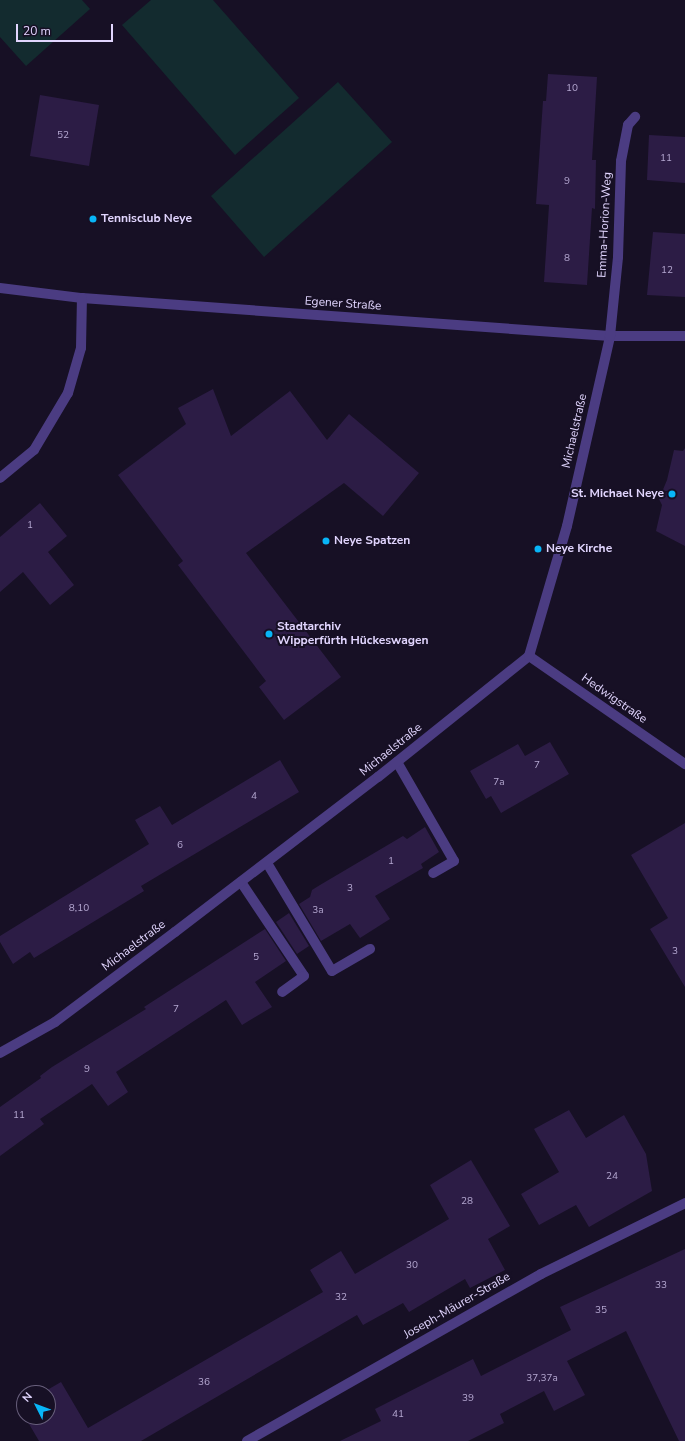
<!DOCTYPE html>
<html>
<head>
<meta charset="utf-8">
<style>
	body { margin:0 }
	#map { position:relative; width:685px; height:1441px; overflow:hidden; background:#171025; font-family:"Nunito Sans",sans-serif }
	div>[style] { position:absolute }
	.green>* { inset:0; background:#132b2f }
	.building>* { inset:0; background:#2c1c45 }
	.minor>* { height:10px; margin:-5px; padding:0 5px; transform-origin:5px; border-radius:5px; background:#4b3c82 }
	.dots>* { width:11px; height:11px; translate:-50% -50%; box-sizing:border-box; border:2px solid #171025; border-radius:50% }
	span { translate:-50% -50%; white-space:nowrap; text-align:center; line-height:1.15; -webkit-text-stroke:4px #171025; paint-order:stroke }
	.number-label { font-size:10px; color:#b4a7d0 }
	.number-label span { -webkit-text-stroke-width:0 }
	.poi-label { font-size:12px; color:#e1d5fe; font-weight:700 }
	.left { translate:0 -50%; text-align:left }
	.right { translate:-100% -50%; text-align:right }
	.street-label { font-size:12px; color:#e1d5fe }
	.north { position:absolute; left:16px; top:1385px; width:40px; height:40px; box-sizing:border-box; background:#171025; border:1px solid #685f7c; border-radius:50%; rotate:312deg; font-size:11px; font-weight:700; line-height:16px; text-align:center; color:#e1d5fe }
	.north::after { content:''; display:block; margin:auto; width:14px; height:18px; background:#08b5f7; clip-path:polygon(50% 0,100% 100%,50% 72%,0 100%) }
	.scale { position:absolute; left:16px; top:24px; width:97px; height:18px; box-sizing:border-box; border:2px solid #e1d5fe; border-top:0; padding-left:5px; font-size:12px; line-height:14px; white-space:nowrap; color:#e1d5fe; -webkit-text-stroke:3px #171025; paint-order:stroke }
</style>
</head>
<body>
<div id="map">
	<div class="green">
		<div style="clip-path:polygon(0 0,82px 0,90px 9px,26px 66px,0 37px)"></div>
		<div style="clip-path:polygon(151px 0,213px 0,299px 98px,235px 155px,122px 25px)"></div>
		<div style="clip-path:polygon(338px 82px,392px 142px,264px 257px,211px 196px)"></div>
	</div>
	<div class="building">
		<div style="clip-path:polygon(548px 74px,597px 77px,592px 160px,596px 160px,595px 209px,592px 208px,587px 285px,544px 282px,549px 205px,536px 204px,543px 101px,546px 101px)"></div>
		<div style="clip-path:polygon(40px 95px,99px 105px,89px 166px,30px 156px)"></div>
		<div style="clip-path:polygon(649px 135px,685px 137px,685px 183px,647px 180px)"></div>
		<div style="clip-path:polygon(653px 232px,685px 234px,685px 297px,647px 295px)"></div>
		<div style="clip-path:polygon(213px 389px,231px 436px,290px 391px,327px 440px,349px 414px,419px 473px,383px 516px,344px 483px,246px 553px,341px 677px,284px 720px,259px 687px,266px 681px,178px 565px,183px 561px,118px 475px,186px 424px,178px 408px)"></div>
		<div style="clip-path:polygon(685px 448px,685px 546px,656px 531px,662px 505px,659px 499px,667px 480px,674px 450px,683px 451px)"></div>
		<div style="clip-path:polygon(40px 503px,67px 536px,48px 552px,74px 585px,50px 605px,23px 572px,0 592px,0 537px)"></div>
		<div style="clip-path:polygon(550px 742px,569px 774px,501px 813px,491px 796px,486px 799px,470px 771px,518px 744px,525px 756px)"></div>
		<div style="clip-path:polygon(280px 760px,299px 792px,141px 886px,144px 891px,34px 958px,30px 952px,13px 964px,0 942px,0 936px,149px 844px,135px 820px,160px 806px,172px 825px)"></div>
		<div style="clip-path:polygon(685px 823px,685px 987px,650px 929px,668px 918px,631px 855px)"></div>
		<div style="clip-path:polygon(425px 827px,439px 852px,421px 864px,423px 868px,375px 896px,390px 919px,360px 938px,350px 924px,321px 941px,299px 904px,310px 897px,312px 890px,320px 885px,403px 836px,407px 839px)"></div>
		<div style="clip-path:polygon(289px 913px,309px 946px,297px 954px,276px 922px)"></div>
		<div style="clip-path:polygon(265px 929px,286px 961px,255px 982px,272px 1007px,242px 1025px,226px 1000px,116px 1072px,128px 1092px,108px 1106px,92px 1084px,40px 1119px,44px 1124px,0 1156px,0 1107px,41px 1078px,40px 1076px,52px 1067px,146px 1009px,144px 1007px)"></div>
		<div style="clip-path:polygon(569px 1110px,586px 1138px,624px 1115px,646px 1154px,652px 1191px,589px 1227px,576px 1205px,539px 1225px,521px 1194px,559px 1172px,534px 1129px)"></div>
		<div style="clip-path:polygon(471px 1160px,510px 1226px,488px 1239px,505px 1270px,470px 1288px,465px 1279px,409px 1312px,403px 1303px,363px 1325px,357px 1315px,141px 1441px,39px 1441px,25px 1417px,48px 1417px,48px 1393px,42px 1393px,61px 1382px,88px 1428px,323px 1292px,310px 1270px,341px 1251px,355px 1274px,449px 1219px,430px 1185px)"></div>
		<div style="clip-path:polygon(685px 1249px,685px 1441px,679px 1441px,626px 1331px,567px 1361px,585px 1395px,554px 1411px,544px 1391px,500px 1414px,504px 1423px,468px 1441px,340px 1441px,381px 1421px,375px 1409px,473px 1359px,481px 1376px,571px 1330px,560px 1307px)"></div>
	</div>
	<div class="minor">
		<div style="left:0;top:288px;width:83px;rotate:7deg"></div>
		<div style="left:82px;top:298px;width:529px;rotate:4.12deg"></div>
		<div style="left:610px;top:336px;width:75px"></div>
		<div style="left:0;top:478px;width:44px;rotate:-39.5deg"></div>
		<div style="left:34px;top:450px;width:66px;rotate:-59.2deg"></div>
		<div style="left:68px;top:393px;width:47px;rotate:-73.9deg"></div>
		<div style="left:81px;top:348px;width:50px;rotate:-88.9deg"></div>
		<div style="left:529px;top:656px;width:190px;rotate:34.7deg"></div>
		<div style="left:397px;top:762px;width:114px;rotate:60.1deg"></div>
		<div style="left:454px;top:861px;width:24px;rotate:150deg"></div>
		<div style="left:267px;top:863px;width:126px;rotate:59deg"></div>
		<div style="left:332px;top:971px;width:44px;rotate:-30.1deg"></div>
		<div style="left:241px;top:882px;width:113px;rotate:56.2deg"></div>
		<div style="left:304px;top:976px;width:27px;rotate:144deg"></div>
		<div style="left:0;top:1053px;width:63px;rotate:-29.4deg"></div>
		<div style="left:55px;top:1022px;width:150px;rotate:-36.9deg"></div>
		<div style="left:175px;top:932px;width:255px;rotate:-37.4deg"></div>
		<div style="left:378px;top:777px;width:193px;rotate:-38.7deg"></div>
		<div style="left:529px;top:656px;width:135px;rotate:-73.7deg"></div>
		<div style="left:567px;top:526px;width:195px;rotate:-77.2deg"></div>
		<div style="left:610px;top:336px;width:79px;rotate:-84.2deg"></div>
		<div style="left:618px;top:257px;width:96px;rotate:-88.2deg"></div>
		<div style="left:621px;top:161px;width:37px;rotate:-79deg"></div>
		<div style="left:628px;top:125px;width:11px;rotate:-49deg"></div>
		<div style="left:247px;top:1441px;width:338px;rotate:-29.6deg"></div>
		<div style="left:541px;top:1274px;width:161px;rotate:-26.2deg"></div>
	</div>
	<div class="dots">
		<div style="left:93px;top:219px;background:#08b5f7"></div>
		<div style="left:672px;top:494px;background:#08b5f7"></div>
		<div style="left:326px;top:541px;background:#08b5f7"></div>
		<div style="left:538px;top:549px;background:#08b5f7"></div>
		<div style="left:269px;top:634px;background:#08b5f7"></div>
	</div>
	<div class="number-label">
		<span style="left:572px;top:89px">10</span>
		<span style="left:63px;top:136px">52</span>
		<span style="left:666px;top:159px">11</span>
		<span style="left:567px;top:182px">9</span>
		<span style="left:567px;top:259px">8</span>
		<span style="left:667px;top:271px">12</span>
		<span style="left:30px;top:526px">1</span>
		<span style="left:537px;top:766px">7</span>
		<span style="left:499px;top:783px">7a</span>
		<span style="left:254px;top:797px">4</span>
		<span style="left:180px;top:846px">6</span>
		<span style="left:391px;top:862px">1</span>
		<span style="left:350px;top:889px">3</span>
		<span style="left:79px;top:909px">8,10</span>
		<span style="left:318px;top:911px">3a</span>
		<span style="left:675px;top:952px">3</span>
		<span style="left:256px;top:958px">5</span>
		<span style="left:176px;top:1010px">7</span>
		<span style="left:87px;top:1070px">9</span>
		<span style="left:19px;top:1116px">11</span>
		<span style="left:612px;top:1177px">24</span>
		<span style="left:467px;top:1202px">28</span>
		<span style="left:412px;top:1266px">30</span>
		<span style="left:661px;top:1286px">33</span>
		<span style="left:341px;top:1298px">32</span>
		<span style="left:601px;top:1311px">35</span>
		<span style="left:542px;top:1379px">37,37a</span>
		<span style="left:204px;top:1383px">36</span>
		<span style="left:468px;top:1399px">39</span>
		<span style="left:398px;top:1415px">41</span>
	</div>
	<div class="poi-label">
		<span class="left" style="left:101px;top:219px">Tennisclub Neye</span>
		<span class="right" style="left:664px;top:494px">St. Michael Neye</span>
		<span class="left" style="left:334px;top:541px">Neye Spatzen</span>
		<span class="left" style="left:546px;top:549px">Neye Kirche</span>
		<span class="left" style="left:277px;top:634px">Stadtarchiv<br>Wipperfürth Hückeswagen</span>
	</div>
	<div class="street-label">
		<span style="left:605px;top:225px;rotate:-87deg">Emma-Horion-Weg</span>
		<span style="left:343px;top:304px;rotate:4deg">Egener Straße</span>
		<span style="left:575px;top:431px;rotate:-77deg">Michaelstraße</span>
		<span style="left:614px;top:699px;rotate:35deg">Hedwigstraße</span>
		<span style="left:391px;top:750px;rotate:-39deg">Michaelstraße</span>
		<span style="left:134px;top:946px;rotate:-37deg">Michaelstraße</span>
		<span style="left:457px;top:1306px;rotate:-30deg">Joseph-Mäurer-Straße</span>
	</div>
	<div class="north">N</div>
	<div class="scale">20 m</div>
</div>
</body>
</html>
